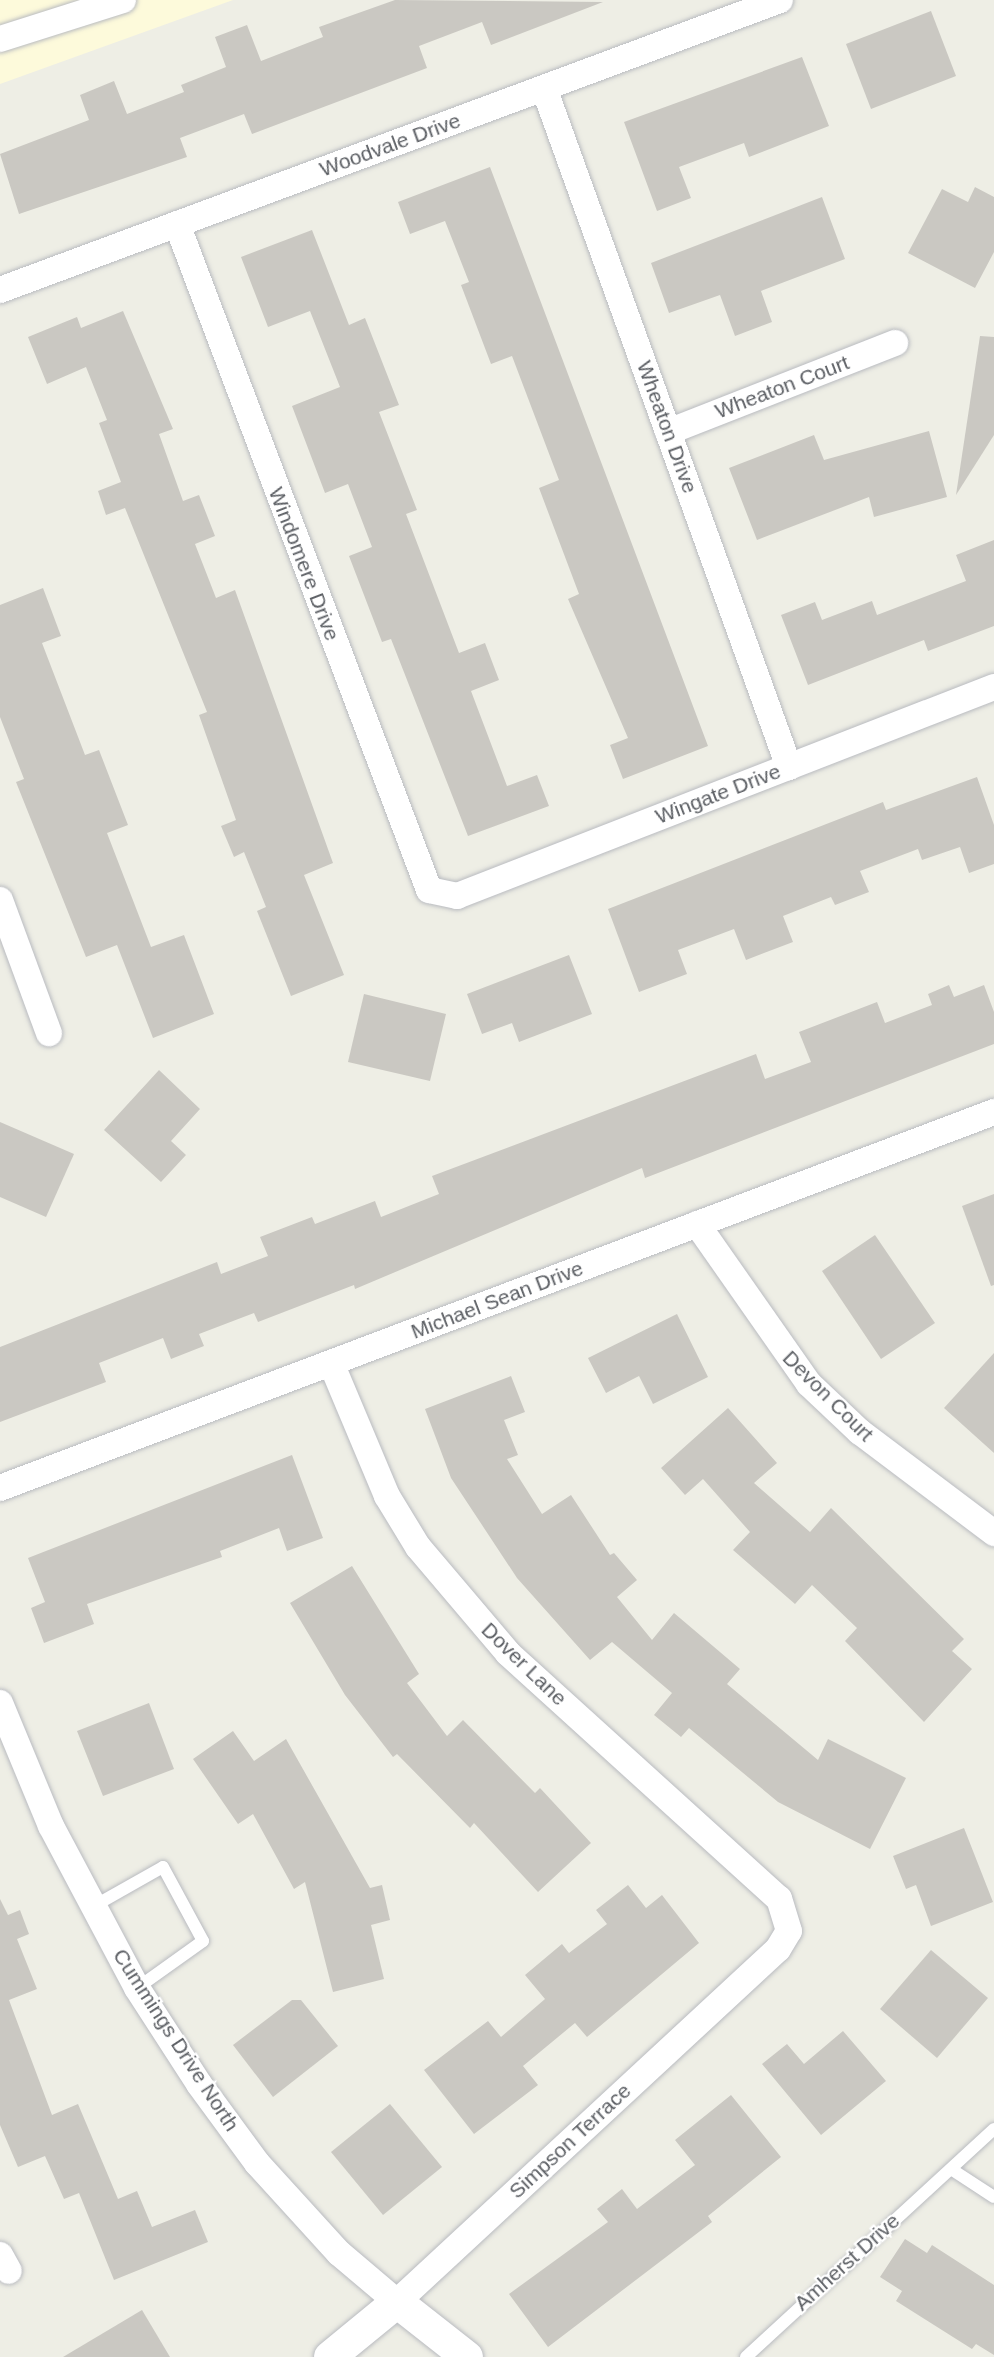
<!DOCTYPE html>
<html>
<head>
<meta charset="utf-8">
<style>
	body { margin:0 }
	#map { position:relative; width:994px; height:2357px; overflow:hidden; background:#eeeee5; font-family:Arial,sans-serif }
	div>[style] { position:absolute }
	.commercial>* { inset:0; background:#fdfadb }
	.building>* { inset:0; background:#cac8c2 }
	.roads { filter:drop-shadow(0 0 2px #b9bbc0) drop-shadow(0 0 2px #b9bbc0) }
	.service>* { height:12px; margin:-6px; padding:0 6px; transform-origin:6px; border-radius:6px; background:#fff }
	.minor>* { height:26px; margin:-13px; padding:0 13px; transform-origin:13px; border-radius:13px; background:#fff }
	.tertiary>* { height:32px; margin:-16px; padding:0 16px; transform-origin:16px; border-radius:16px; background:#fff }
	span { translate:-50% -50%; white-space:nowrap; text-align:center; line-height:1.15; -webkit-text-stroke:4.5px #fff; paint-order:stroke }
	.street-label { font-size:21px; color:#5c5f64 }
</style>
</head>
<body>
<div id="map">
	<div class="commercial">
		<div style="clip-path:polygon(0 0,233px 0,0 84px)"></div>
	</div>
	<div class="building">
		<div style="clip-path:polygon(395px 0,603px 2px,491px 45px,482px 22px,419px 46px,427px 68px,252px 134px,244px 114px,180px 138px,187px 157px,19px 214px,0 154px,89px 120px,80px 95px,114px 81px,127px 114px,184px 92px,181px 85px,226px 67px,215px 37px,247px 25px,261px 61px,323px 37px,319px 27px)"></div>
		<div style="clip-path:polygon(931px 11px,956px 76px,871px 109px,846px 44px)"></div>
		<div style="clip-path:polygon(802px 57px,829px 126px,749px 157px,744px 143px,679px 167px,691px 198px,657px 211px,624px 122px)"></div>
		<div style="clip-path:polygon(490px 167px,708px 746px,623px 779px,610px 745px,628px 738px,568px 599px,579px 594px,539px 488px,559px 480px,512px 356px,491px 364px,461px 285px,469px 282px,445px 221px,410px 234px,398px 202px)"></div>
		<div style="clip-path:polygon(975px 187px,994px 197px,994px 252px,975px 288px,908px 253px,942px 189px,968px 202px)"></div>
		<div style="clip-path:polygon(822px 197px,845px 259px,761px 291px,772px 322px,735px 336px,720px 295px,669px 313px,651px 263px)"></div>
		<div style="clip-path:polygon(312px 230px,349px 325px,365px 318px,399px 405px,379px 412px,417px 510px,406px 514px,459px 653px,485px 643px,499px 680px,471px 691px,507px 786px,537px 775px,549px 806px,468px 836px,391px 639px,382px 642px,349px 556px,372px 547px,348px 484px,325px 493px,292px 406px,340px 387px,310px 311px,268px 327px,241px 257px)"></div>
		<div style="clip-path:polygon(123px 311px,173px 429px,159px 434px,183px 501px,199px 495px,215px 536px,195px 544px,216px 598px,235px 590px,333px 863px,304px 875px,344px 975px,291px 996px,257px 911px,266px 907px,244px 852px,234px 857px,221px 826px,236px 820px,199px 715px,207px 712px,125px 508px,106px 515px,98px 491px,121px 482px,99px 423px,107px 420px,86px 367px,47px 384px,28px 337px,77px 317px,81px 328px)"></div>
		<div style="clip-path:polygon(980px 336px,994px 337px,994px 435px,956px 495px)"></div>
		<div style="clip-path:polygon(929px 431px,947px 497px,874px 517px,869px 497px,757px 540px,729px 468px,814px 435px,824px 460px)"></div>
		<div style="clip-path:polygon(994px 540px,994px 626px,928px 651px,924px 640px,808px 685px,781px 615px,815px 602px,822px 620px,872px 601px,877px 615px,966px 581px,956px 555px)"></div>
		<div style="clip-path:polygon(43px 588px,61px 636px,42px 643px,85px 755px,99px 750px,128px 825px,107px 833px,151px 947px,184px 935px,214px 1014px,153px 1038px,117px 945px,86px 957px,16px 782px,24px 779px,0 717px,0 605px)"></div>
		<div style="clip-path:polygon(977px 777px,994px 825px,994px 864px,969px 873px,960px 847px,922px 860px,918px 849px,860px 871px,869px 892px,835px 905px,831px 897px,783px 916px,793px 942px,746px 960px,734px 929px,678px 950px,687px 974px,639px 992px,608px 909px,883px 802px,886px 810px)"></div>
		<div style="clip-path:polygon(569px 955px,592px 1014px,519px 1042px,512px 1023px,482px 1034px,467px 994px)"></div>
		<div style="clip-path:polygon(949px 985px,954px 997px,984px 985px,994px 1012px,994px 1044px,645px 1178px,642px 1168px,355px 1289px,354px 1285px,258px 1322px,254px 1313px,199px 1334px,204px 1346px,171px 1359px,163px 1338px,99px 1363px,106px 1382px,0 1422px,0 1347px,217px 1262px,221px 1274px,268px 1256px,260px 1237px,312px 1217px,315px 1224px,375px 1201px,381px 1217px,439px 1194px,432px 1176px,756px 1054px,765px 1079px,811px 1062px,799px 1032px,877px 1002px,885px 1023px,932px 1005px,928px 994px)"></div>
		<div style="clip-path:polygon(364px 994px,446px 1014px,430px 1081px,348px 1062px)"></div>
		<div style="clip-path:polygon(159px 1070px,200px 1109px,171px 1141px,186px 1155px,161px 1182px,104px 1130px)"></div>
		<div style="clip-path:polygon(0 1122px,74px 1154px,46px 1217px,0 1197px)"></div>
		<div style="clip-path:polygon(994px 1194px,994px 1285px,991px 1286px,962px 1206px)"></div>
		<div style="clip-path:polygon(875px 1235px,935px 1323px,881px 1359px,822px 1271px)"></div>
		<div style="clip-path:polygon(677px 1314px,708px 1377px,653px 1404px,639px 1376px,606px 1393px,588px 1358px)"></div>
		<div style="clip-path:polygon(994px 1353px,994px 1453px,944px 1408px)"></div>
		<div style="clip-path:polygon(511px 1376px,525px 1412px,504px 1420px,518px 1455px,507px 1459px,542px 1514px,571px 1495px,610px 1555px,614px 1553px,637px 1580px,617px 1597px,652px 1640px,674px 1613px,740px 1669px,727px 1684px,818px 1760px,828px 1739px,906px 1778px,870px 1849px,778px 1802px,689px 1728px,681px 1737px,654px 1715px,672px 1693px,612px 1642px,590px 1660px,517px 1578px,451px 1478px,425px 1409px)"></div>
		<div style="clip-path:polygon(728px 1408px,777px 1463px,754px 1483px,810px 1532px,831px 1508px,964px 1639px,952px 1651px,972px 1669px,924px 1722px,845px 1641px,857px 1628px,812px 1585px,795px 1604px,733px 1550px,750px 1532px,703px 1479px,685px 1495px,661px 1468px)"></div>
		<div style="clip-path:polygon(292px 1455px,323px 1538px,287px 1551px,279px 1528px,220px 1551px,222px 1557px,87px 1604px,94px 1624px,44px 1643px,31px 1608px,45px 1602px,28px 1558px)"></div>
		<div style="clip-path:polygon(352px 1566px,419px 1674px,407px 1683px,447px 1736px,463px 1720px,535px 1793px,540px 1788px,591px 1843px,538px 1892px,474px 1823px,470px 1828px,397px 1754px,393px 1757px,345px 1695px,290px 1603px)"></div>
		<div style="clip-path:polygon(149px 1703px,174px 1769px,103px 1796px,77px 1731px)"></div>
		<div style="clip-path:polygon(233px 1731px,254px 1761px,286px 1739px,370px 1888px,382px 1885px,390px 1920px,371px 1925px,384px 1979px,333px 1992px,305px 1882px,294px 1889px,253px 1814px,238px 1824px,193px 1759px)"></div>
		<div style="clip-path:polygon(964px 1828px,993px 1902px,931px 1926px,916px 1885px,906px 1889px,893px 1856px)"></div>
		<div style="clip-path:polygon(628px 1885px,646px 1908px,662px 1895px,699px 1943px,587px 2037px,575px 2023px,523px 2066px,538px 2085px,474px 2134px,424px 2070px,488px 2021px,501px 2037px,545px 1999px,525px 1975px,562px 1944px,569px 1953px,607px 1924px,596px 1910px)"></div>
		<div style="clip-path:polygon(0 1899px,8px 1915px,20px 1910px,29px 1934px,17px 1939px,37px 1989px,9px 2000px,52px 2115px,78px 2104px,118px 2199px,137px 2191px,152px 2227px,195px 2210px,208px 2242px,114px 2280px,79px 2193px,64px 2199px,45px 2156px,18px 2167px,0 2125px)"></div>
		<div style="clip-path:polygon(931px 1950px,988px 1998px,937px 2058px,880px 2009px)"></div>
		<div style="clip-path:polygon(292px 2000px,301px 2000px,338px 2046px,273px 2097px,233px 2045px)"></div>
		<div style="clip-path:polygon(843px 2031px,886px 2081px,821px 2135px,762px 2064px,787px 2044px,804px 2064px)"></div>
		<div style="clip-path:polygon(731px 2095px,781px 2157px,708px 2216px,712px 2222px,548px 2347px,509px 2294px,608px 2222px,597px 2209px,622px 2189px,637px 2209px,695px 2165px,675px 2140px)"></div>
		<div style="clip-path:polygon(390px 2104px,442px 2167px,383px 2215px,331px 2152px)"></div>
		<div style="clip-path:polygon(905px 2239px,927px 2253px,932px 2245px,994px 2285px,994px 2355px,976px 2344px,972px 2349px,896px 2301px,902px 2291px,880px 2277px)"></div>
		<div style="clip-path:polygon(142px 2310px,170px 2357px,63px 2357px)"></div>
	</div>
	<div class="roads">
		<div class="service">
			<div style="left:94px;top:1906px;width:79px;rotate:-29.5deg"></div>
			<div style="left:163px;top:1867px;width:84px;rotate:61.6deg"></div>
			<div style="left:203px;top:1941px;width:81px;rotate:144.5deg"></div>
			<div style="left:951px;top:2169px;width:51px;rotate:33.1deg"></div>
			<div style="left:746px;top:2357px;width:337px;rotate:-42.6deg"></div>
		</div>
		<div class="minor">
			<div style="left:0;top:39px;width:129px;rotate:-17.6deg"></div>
			<div style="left:544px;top:88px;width:722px;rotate:70.16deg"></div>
			<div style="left:177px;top:224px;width:712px;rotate:69.27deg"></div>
			<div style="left:429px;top:890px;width:29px;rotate:12deg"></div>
			<div style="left:457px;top:896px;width:576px;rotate:-21.27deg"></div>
			<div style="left:0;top:290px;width:832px;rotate:-20.39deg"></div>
			<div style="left:668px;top:432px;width:244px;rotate:-21.4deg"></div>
			<div style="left:0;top:900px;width:142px;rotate:69.8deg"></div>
			<div style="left:697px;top:1224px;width:195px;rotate:55deg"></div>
			<div style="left:809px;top:1384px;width:70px;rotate:43.3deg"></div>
			<div style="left:860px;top:1432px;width:168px;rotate:37deg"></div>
			<div style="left:0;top:1488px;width:1063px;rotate:-20.72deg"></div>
			<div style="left:0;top:1703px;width:133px;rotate:67.5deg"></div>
			<div style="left:51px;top:1826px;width:183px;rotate:62deg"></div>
			<div style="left:137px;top:1988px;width:114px;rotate:57.1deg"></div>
			<div style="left:199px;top:2084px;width:98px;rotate:53.7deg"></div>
			<div style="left:257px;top:2163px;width:122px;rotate:47.7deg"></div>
			<div style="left:339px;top:2253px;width:76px;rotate:40.2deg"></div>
			<div style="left:397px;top:2302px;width:519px;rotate:-42.82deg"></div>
			<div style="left:778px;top:1949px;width:21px;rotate:-59deg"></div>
			<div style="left:789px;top:1931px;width:34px;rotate:-107deg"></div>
			<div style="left:779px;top:1899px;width:366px;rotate:-137.8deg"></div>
			<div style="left:508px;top:1653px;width:139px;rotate:-130.3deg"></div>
			<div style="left:418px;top:1547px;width:60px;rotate:-121.3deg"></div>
			<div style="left:387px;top:1496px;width:144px;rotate:-112.8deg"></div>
			<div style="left:0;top:2255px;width:18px;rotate:61deg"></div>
		</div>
		<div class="tertiary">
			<div style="left:330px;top:2357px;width:87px;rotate:-39.4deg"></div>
			<div style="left:397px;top:2302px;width:89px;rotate:38.2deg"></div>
		</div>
	</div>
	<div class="street-label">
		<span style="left:390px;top:145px;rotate:-20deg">Woodvale Drive</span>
		<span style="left:782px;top:387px;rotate:-21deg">Wheaton Court</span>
		<span style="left:667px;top:427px;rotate:70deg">Wheaton Drive</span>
		<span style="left:304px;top:564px;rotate:69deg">Windomere Drive</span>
		<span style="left:718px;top:794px;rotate:-21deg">Wingate Drive</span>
		<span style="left:497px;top:1300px;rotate:-21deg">Michael Sean Drive</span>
		<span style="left:828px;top:1396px;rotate:45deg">Devon Court</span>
		<span style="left:524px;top:1664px;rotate:44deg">Dover Lane</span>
		<span style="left:176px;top:2040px;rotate:57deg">Cummings Drive North</span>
		<span style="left:570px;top:2141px;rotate:-43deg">Simpson Terrace</span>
		<span style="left:847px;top:2262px;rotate:-42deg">Amherst Drive</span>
	</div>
</div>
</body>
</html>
